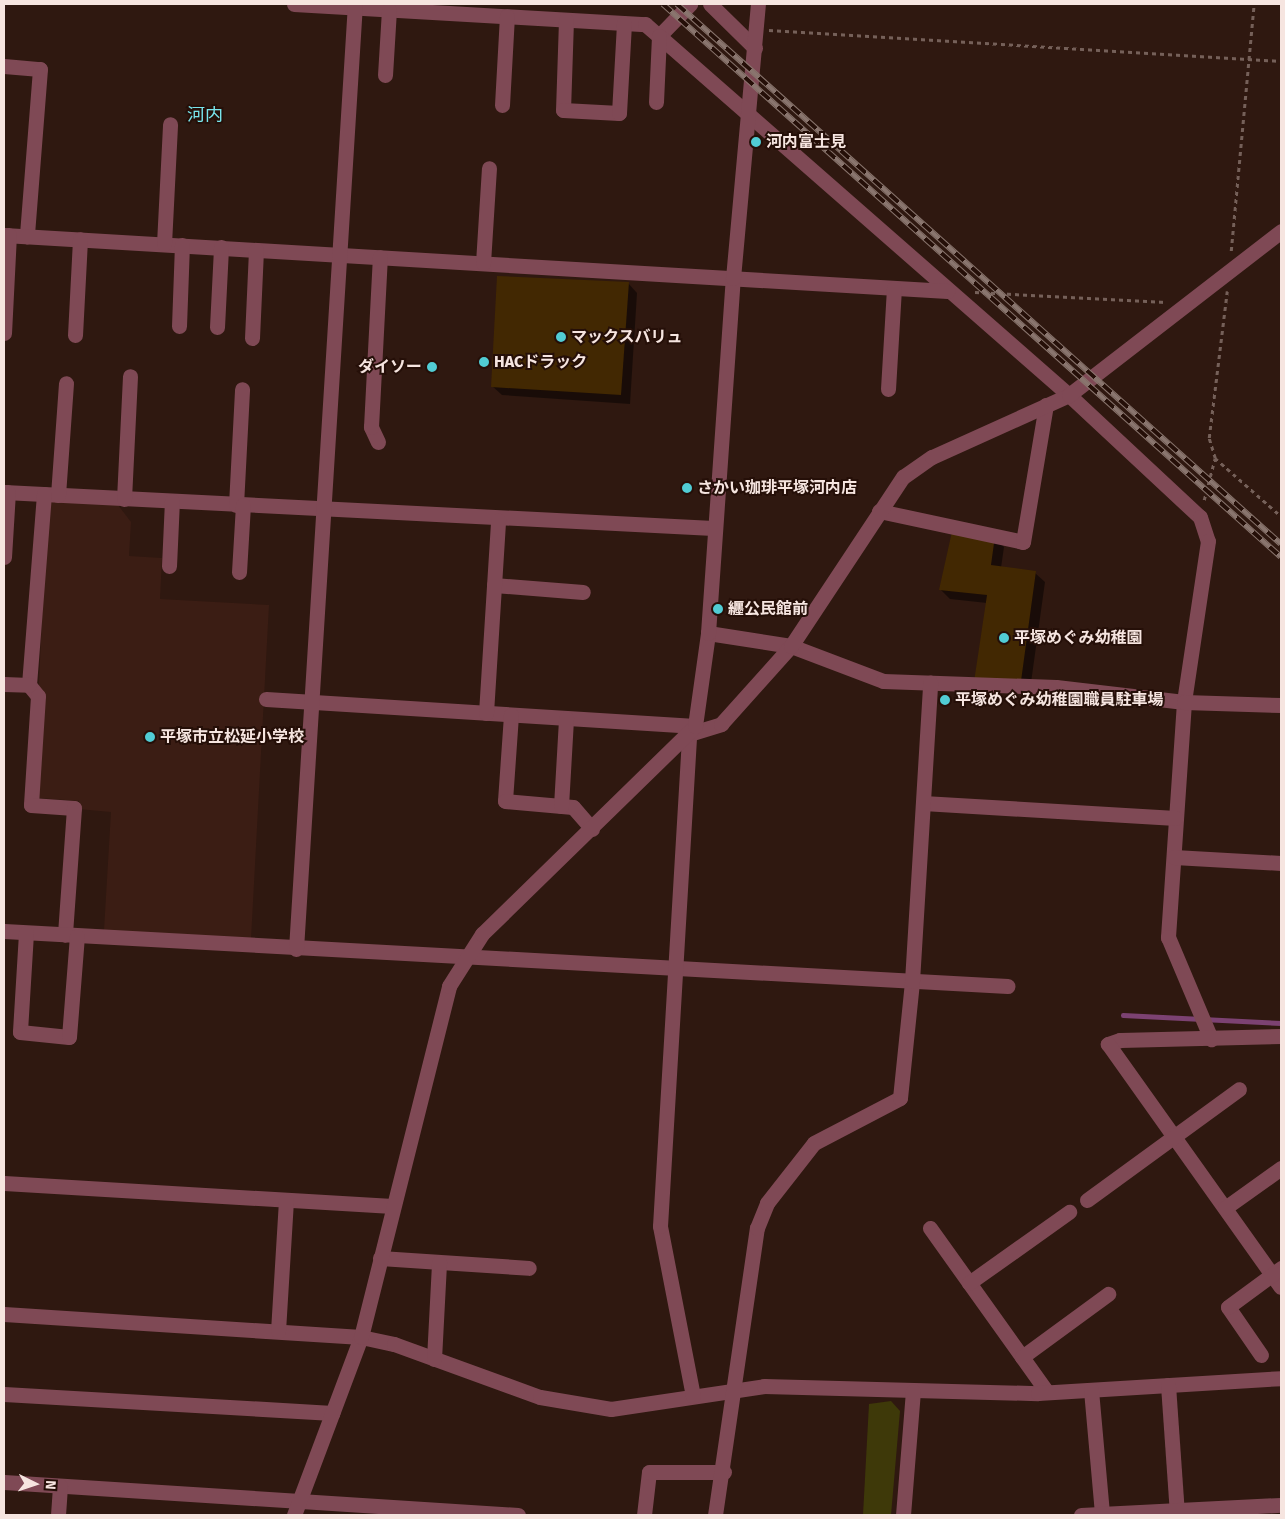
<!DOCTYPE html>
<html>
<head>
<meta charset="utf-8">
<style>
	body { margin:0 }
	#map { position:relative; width:1285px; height:1519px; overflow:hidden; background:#2f1810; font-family:"Fira Sans","Noto Sans JP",sans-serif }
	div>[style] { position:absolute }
	.built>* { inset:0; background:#3b1d14 }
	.green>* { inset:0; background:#3e3909 }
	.shadow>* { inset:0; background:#0007 }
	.stream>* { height:4.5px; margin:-2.25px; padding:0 2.25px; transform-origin:2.25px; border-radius:2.25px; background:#7c4272 }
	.building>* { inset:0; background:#422802 }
	.path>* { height:2.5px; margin-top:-1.25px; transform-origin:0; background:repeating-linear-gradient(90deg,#756059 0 4px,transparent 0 8px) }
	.minor>* { height:15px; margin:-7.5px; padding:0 7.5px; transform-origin:7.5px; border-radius:7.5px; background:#7f4955 }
	.rail>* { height:5.5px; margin-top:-2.75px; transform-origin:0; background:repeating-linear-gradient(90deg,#250f08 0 11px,#89756e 0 22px); box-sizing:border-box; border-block:1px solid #89756e }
	.dots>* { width:14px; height:14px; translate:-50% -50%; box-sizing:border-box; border:2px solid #250f08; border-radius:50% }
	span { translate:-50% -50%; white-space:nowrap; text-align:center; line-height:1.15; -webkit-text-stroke:4px #250f08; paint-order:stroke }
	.poi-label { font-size:16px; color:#f6e5e0; font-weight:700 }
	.left { translate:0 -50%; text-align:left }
	.right { translate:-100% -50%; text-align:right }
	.neighbourhood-label { font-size:18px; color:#79e5ec }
	.frame { position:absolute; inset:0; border:5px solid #f6e5e0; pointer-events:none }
	.north { position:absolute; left:10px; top:1459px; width:50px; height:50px; -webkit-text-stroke:4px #250f08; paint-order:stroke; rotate:94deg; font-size:14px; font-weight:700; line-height:20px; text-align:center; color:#f6e5e0 }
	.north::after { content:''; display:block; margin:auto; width:18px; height:22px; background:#f6e5e0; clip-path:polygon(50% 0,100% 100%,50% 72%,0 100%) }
</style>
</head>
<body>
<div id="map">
	<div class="built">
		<div style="clip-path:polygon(52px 501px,118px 505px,131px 522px,129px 556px,162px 558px,160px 599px,269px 605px,251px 939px,104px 930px,111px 812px,78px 809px,79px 801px,39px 798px,34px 794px,47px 505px)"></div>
	</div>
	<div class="green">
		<div style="clip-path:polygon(891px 1401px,900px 1411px,891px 1515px,863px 1515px,869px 1404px)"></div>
	</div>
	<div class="shadow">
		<div style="clip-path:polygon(628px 283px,637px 293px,630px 404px,502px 395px,492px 386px)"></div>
		<div style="clip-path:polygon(995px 537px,1004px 547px,1001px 568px,1035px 573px,1045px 582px,1030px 690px,985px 691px,987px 603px,950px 599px,940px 589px)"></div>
	</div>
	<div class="stream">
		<div style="left:1123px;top:1015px;width:158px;rotate:2.9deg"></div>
	</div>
	<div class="building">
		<div style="clip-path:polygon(497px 276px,629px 282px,621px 395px,491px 387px)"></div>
		<div style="clip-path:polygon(953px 527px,995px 536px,991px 565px,1036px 571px,1021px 681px,974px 682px,987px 595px,939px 590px)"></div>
	</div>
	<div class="path">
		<div style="left:769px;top:30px;width:513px;rotate:3.46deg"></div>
		<div style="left:1231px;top:251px;width:248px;rotate:-84.7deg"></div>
		<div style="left:975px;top:292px;width:191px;rotate:3deg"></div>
		<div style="left:1215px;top:458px;width:88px;rotate:41.3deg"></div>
		<div style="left:1204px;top:500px;width:43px;rotate:-75.3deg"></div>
		<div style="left:1215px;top:458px;width:21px;rotate:-107deg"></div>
		<div style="left:1209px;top:438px;width:148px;rotate:-83deg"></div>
	</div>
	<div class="minor">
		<div style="left:294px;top:4px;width:352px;rotate:3.3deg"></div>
		<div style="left:645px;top:24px;width:18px;rotate:41deg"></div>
		<div style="left:659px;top:36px;width:45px;rotate:-45.9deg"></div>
		<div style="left:710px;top:4px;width:63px;rotate:44.4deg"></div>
		<div style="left:566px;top:20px;width:90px;rotate:91.9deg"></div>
		<div style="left:563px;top:110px;width:56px;rotate:3.1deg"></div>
		<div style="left:619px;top:113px;width:90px;rotate:-86.8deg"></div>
		<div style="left:659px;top:36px;width:545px;rotate:41.21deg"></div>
		<div style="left:1069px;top:395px;width:179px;rotate:43deg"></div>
		<div style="left:1200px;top:517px;width:25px;rotate:72deg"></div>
		<div style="left:1208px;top:541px;width:163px;rotate:98.5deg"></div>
		<div style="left:1184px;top:702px;width:236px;rotate:93.9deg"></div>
		<div style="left:1168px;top:937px;width:111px;rotate:67.1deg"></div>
		<div style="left:4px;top:66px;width:36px;rotate:5deg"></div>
		<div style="left:40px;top:69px;width:168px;rotate:94.5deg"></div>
		<div style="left:385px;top:75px;width:65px;rotate:-86.5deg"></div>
		<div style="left:656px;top:102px;width:66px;rotate:-87.4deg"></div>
		<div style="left:502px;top:105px;width:89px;rotate:-86.8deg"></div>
		<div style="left:4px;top:235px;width:945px;rotate:3.4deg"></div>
		<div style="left:164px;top:244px;width:120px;rotate:-87.1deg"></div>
		<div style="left:483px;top:263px;width:95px;rotate:-86.4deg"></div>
		<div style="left:179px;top:326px;width:81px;rotate:-87.9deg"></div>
		<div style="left:217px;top:327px;width:80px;rotate:-87.1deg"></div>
		<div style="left:4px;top:333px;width:98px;rotate:-87.1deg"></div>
		<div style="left:75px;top:335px;width:96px;rotate:-87deg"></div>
		<div style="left:252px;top:338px;width:88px;rotate:-87.4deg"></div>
		<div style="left:888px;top:389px;width:101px;rotate:-86.6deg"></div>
		<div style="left:378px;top:442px;width:17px;rotate:-115deg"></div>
		<div style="left:371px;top:427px;width:170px;rotate:-87deg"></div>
		<div style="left:4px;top:492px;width:710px;rotate:2.91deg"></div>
		<div style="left:44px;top:494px;width:192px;rotate:94.5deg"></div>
		<div style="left:29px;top:685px;width:14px;rotate:51deg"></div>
		<div style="left:38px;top:696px;width:109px;rotate:93.7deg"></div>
		<div style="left:31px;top:805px;width:43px;rotate:4deg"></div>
		<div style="left:74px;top:808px;width:127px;rotate:94.1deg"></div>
		<div style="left:58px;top:495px;width:112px;rotate:-85.9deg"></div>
		<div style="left:124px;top:499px;width:123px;rotate:-87.2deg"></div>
		<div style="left:236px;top:505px;width:116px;rotate:-87deg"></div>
		<div style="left:879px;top:511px;width:147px;rotate:12.1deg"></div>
		<div style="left:1023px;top:542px;width:139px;rotate:-80.5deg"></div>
		<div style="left:4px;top:557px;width:65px;rotate:-86.5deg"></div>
		<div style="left:169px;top:566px;width:65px;rotate:-87.4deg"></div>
		<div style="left:239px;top:572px;width:67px;rotate:-86.6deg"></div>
		<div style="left:494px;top:585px;width:89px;rotate:4.5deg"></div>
		<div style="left:708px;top:633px;width:84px;rotate:8.9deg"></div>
		<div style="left:791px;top:646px;width:98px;rotate:20.8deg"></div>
		<div style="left:883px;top:681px;width:173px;rotate:2deg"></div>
		<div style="left:1056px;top:687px;width:129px;rotate:6.7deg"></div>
		<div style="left:1184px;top:702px;width:97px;rotate:1.8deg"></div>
		<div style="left:4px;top:684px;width:25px;rotate:2deg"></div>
		<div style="left:266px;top:699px;width:430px;rotate:3.6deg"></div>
		<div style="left:486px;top:713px;width:193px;rotate:-86.4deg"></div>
		<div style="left:511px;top:715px;width:86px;rotate:94deg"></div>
		<div style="left:505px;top:801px;width:68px;rotate:5deg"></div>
		<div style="left:573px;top:807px;width:29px;rotate:49deg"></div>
		<div style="left:923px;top:803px;width:253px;rotate:3.4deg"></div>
		<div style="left:561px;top:806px;width:88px;rotate:-86.7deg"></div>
		<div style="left:1174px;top:857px;width:107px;rotate:3.2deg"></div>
		<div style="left:4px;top:931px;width:1005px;rotate:3.14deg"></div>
		<div style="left:26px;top:933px;width:99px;rotate:93.5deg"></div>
		<div style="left:20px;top:1032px;width:49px;rotate:5.8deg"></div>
		<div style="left:69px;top:1037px;width:101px;rotate:-85.5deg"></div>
		<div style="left:296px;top:949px;width:947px;rotate:-86.43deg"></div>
		<div style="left:1281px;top:1036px;width:161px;rotate:178.6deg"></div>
		<div style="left:1120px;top:1040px;width:13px;rotate:162deg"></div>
		<div style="left:1108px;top:1044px;width:298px;rotate:54.6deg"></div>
		<div style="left:4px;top:1183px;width:389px;rotate:3.4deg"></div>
		<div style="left:1087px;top:1200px;width:188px;rotate:-36.1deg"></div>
		<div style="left:1225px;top:1208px;width:69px;rotate:-35.5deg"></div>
		<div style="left:930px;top:1228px;width:201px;rotate:54.5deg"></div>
		<div style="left:380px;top:1258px;width:149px;rotate:3.8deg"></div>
		<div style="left:969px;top:1283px;width:123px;rotate:-35.4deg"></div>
		<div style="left:4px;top:1314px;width:358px;rotate:3.7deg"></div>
		<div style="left:361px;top:1337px;width:34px;rotate:12deg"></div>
		<div style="left:394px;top:1344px;width:155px;rotate:20deg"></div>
		<div style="left:540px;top:1397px;width:72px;rotate:9.6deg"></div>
		<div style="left:611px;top:1409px;width:155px;rotate:-8.5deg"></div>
		<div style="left:764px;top:1386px;width:274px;rotate:1.5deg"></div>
		<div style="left:1038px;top:1393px;width:243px;rotate:-3.5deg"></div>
		<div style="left:278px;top:1331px;width:131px;rotate:-86.5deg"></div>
		<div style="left:1261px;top:1355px;width:58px;rotate:-124.5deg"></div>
		<div style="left:1228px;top:1307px;width:66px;rotate:-36.3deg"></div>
		<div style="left:1022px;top:1357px;width:107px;rotate:-36.2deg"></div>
		<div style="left:434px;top:1359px;width:97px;rotate:-87deg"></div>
		<div style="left:1168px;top:1385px;width:130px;rotate:86deg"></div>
		<div style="left:1091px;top:1390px;width:124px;rotate:84.9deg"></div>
		<div style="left:4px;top:1394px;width:329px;rotate:3.3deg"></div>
		<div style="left:693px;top:1396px;width:173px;rotate:-101deg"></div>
		<div style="left:660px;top:1226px;width:493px;rotate:-86.6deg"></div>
		<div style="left:689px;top:734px;width:34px;rotate:-17deg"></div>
		<div style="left:721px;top:724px;width:105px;rotate:-48.1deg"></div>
		<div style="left:791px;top:646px;width:203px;rotate:-56.5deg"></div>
		<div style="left:903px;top:477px;width:35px;rotate:-35deg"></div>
		<div style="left:932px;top:457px;width:150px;rotate:-24.3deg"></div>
		<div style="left:1069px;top:395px;width:268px;rotate:-37.7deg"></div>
		<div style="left:4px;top:1482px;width:515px;rotate:3.67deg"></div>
		<div style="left:58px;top:1515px;width:29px;rotate:-86deg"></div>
		<div style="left:294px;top:1515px;width:190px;rotate:-69.4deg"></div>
		<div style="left:361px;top:1337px;width:362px;rotate:-75.9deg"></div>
		<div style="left:449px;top:986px;width:62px;rotate:-57.6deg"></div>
		<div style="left:482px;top:934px;width:298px;rotate:-44.3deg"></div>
		<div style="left:695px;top:726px;width:94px;rotate:-82deg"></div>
		<div style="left:708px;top:633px;width:356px;rotate:-86deg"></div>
		<div style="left:733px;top:278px;width:275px;rotate:-84.8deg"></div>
		<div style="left:644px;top:1515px;width:43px;rotate:-83.4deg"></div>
		<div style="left:649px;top:1472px;width:75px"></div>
		<div style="left:715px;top:1515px;width:290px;rotate:-81.7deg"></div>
		<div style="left:757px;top:1228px;width:27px;rotate:-68deg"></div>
		<div style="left:767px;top:1203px;width:76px;rotate:-51.9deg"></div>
		<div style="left:814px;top:1143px;width:97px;rotate:-27.6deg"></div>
		<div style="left:900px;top:1098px;width:118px;rotate:-84.1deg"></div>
		<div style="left:912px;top:981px;width:299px;rotate:-86.5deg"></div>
		<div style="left:903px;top:1515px;width:124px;rotate:-85.4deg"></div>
		<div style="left:1081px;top:1515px;width:200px;rotate:-2.9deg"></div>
	</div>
	<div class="rail">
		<div style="left:663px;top:4px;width:829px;rotate:41.82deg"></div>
		<div style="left:677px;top:4px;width:810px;rotate:41.8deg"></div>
	</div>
	<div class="dots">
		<div style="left:756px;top:142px;background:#51ccd4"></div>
		<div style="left:561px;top:337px;background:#51ccd4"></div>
		<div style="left:484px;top:362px;background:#51ccd4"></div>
		<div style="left:432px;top:367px;background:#51ccd4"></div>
		<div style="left:687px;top:488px;background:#51ccd4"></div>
		<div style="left:718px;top:609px;background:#51ccd4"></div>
		<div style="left:1004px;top:638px;background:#51ccd4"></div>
		<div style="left:945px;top:700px;background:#51ccd4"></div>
		<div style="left:150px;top:737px;background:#51ccd4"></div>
	</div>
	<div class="poi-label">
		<span class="left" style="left:766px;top:142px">河内富士見</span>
		<span class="left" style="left:571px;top:337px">マックスバリュ</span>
		<span class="left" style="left:494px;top:362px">HACドラック</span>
		<span class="right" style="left:422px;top:367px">ダイソー</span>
		<span class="left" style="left:697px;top:488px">さかい珈琲平塚河内店</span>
		<span class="left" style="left:728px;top:609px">纒公民館前</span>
		<span class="left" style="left:1014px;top:638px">平塚めぐみ幼稚園</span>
		<span class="left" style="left:955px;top:700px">平塚めぐみ幼稚園職員駐車場</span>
		<span class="left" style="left:160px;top:737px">平塚市立松延小学校</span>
	</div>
	<div class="neighbourhood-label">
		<span style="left:205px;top:115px">河内</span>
	</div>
	<div class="frame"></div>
	<div class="north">N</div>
</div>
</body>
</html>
